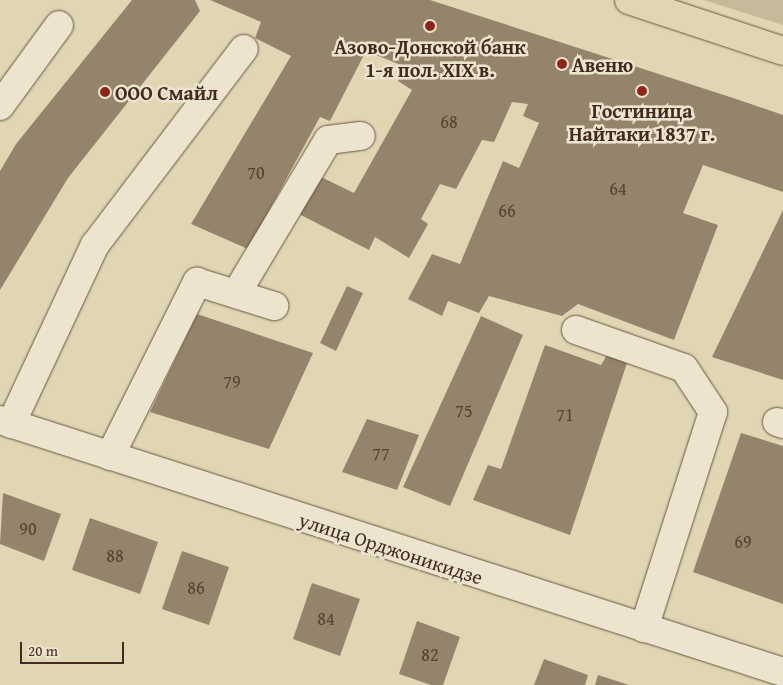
<!DOCTYPE html>
<html>
<head>
<meta charset="utf-8">
<style>
	body { margin:0 }
	#map { position:relative; width:783px; height:685px; overflow:hidden; background:#e1d6b3; font-family:"Gentium Book Plus",serif }
	div>[style] { position:absolute }
	.green>* { inset:0; background:#c6b99a }
	.building>* { inset:0; background:#94846c }
	.roads { filter:drop-shadow(0 0 1px #695645) drop-shadow(0 0 1px #695645) }
	.minor>* { height:28px; margin:-14px; padding:0 14px; transform-origin:14px; border-radius:14px; background:#ece4ce }
	.major>* { height:28px; margin:-14px; padding:0 14px; transform-origin:14px; border-radius:14px; background:#e1d6b3 }
	.dots>* { width:14px; height:14px; translate:-50% -50%; box-sizing:border-box; border:2px solid #ece4ce; border-radius:50% }
	span { translate:-50% -50%; white-space:nowrap; text-align:center; line-height:1.15; -webkit-text-stroke:5px #ece4ce; paint-order:stroke }
	.number-label { font-size:18px; color:#564133 }
	.number-label span { -webkit-text-stroke-width:0 }
	.poi-label { font-size:20px; color:#412b20; font-weight:700 }
	.left { translate:0 -50%; text-align:left }
	.street-label { font-size:20px; color:#412b20 }
	.scale { position:absolute; left:20px; top:642px; width:104px; height:22px; box-sizing:border-box; border:2px solid #412b20; border-top:0; padding-left:6px; font-size:15px; line-height:18px; white-space:nowrap; color:#412b20; -webkit-text-stroke:4px #ece4ce; paint-order:stroke }
</style>
</head>
<body>
<div id="map">
	<div class="green">
		<div style="clip-path:polygon(704px 0,783px 0,783px 25px,735px 10px)"></div>
	</div>
	<div class="building">
		<div style="clip-path:polygon(132px 0,195px 0,200px 11px,68px 178px,0 290px,0 171px,16px 144px)"></div>
		<div style="clip-path:polygon(210px 0,430px 0,730px 97px,783px 115px,783px 192px,703px 165px,683px 213px,718px 225px,674px 340px,578px 304px,562px 316px,489px 296px,479px 313px,448px 301px,442px 316px,408px 299px,432px 254px,460px 264px,503px 161px,519px 168px,539px 123px,523px 116px,528px 104px,512px 102px,494px 142px,482px 140px,456px 189px,440px 184px,421px 219px,428px 224px,409px 258px,375px 237px,369px 250px,299px 214px,321px 177px,354px 193px,412px 90px,398px 81px,406px 67px,366px 51px,330px 121px,320px 117px,248px 249px,191px 224px,291px 56px,255px 38px,261px 22px)"></div>
		<div style="clip-path:polygon(783px 210px,783px 380px,712px 357px)"></div>
		<div style="clip-path:polygon(347px 286px,363px 293px,336px 351px,320px 343px)"></div>
		<div style="clip-path:polygon(197px 314px,313px 353px,269px 449px,150px 412px)"></div>
		<div style="clip-path:polygon(481px 316px,523px 335px,450px 506px,403px 487px)"></div>
		<div style="clip-path:polygon(545px 345px,601px 365px,607px 355px,627px 363px,570px 535px,473px 500px,488px 465px,501px 469px)"></div>
		<div style="clip-path:polygon(367px 419px,419px 435px,397px 490px,342px 472px)"></div>
		<div style="clip-path:polygon(741px 433px,783px 446px,783px 604px,693px 572px)"></div>
		<div style="clip-path:polygon(3px 493px,61px 514px,44px 561px,0 544px)"></div>
		<div style="clip-path:polygon(90px 518px,158px 542px,140px 594px,72px 570px)"></div>
		<div style="clip-path:polygon(182px 551px,229px 567px,209px 625px,162px 609px)"></div>
		<div style="clip-path:polygon(312px 583px,360px 599px,340px 656px,293px 639px)"></div>
		<div style="clip-path:polygon(417px 621px,460px 637px,443px 685px,431px 685px,399px 674px)"></div>
		<div style="clip-path:polygon(544px 659px,588px 675px,585px 685px,534px 685px)"></div>
		<div style="clip-path:polygon(598px 675px,629px 685px,595px 685px)"></div>
	</div>
	<div class="roads">
		<div class="minor">
			<div style="left:0;top:106px;width:100px;rotate:-53.9deg"></div>
			<div style="left:236px;top:294px;width:179px;rotate:-59.1deg"></div>
			<div style="left:328px;top:140px;width:33px;rotate:-7deg"></div>
			<div style="left:576px;top:330px;width:114px;rotate:19.4deg"></div>
			<div style="left:684px;top:368px;width:53px;rotate:56.6deg"></div>
			<div style="left:713px;top:412px;width:227px;rotate:107.7deg"></div>
			<div style="left:0;top:420px;width:823px;rotate:17.84deg"></div>
			<div style="left:777px;top:422px;width:6px;rotate:18deg"></div>
			<div style="left:11px;top:424px;width:198px;rotate:-64.9deg"></div>
			<div style="left:95px;top:245px;width:246px;rotate:-52.8deg"></div>
			<div style="left:110px;top:456px;width:195px;rotate:-63.4deg"></div>
			<div style="left:197px;top:282px;width:81px;rotate:17.3deg"></div>
		</div>
		<div class="major">
			<div style="left:629px;top:0;width:162px;rotate:18.3deg"></div>
		</div>
	</div>
	<div class="dots">
		<div style="left:430px;top:26px;background:#8f2418"></div>
		<div style="left:562px;top:64px;background:#8f2418"></div>
		<div style="left:642px;top:91px;background:#8f2418"></div>
		<div style="left:105px;top:92px;background:#8f2418"></div>
	</div>
	<div class="number-label">
		<span style="left:449px;top:122px">68</span>
		<span style="left:256px;top:173px">70</span>
		<span style="left:618px;top:189px">64</span>
		<span style="left:507px;top:211px">66</span>
		<span style="left:232px;top:382px">79</span>
		<span style="left:464px;top:411px">75</span>
		<span style="left:565px;top:415px">71</span>
		<span style="left:381px;top:454px">77</span>
		<span style="left:28px;top:529px">90</span>
		<span style="left:743px;top:542px">69</span>
		<span style="left:115px;top:556px">88</span>
		<span style="left:196px;top:588px">86</span>
		<span style="left:326px;top:619px">84</span>
		<span style="left:430px;top:655px">82</span>
	</div>
	<div class="poi-label">
		<span style="left:430px;top:58px">Азово-Донской банк<br>1-я пол. XIX в.</span>
		<span class="left" style="left:572px;top:64px">Авеню</span>
		<span class="left" style="left:115px;top:92px">ООО Смайл</span>
		<span style="left:642px;top:122px">Гостиница<br>Найтаки 1837 г.</span>
	</div>
	<div class="street-label">
		<span style="left:391px;top:548px;rotate:18deg">улица Орджоникидзе</span>
	</div>
	<div class="scale">20 m</div>
</div>
</body>
</html>
